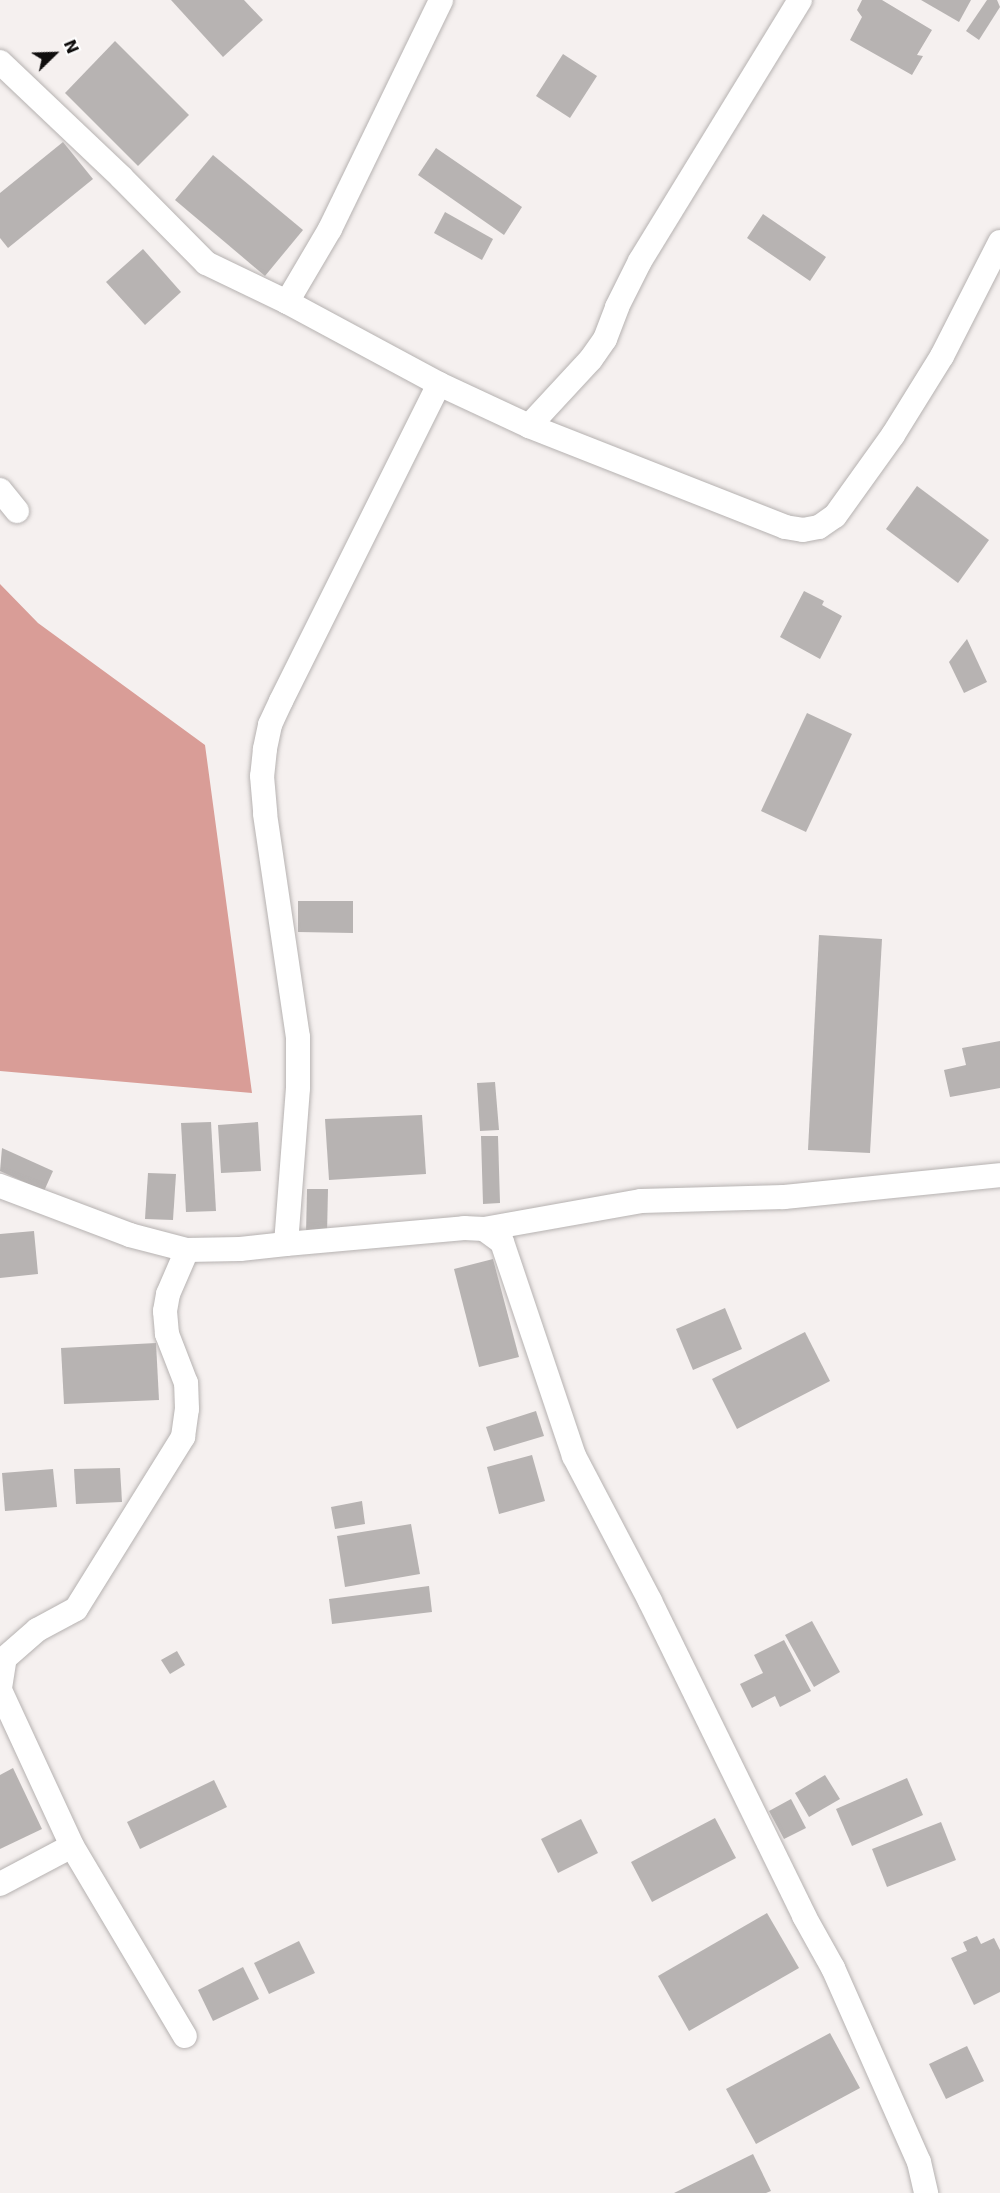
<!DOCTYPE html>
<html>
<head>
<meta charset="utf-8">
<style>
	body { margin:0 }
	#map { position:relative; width:1000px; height:2193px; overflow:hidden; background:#f5f0ef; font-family:"DejaVu Sans",sans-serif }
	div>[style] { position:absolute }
	.forest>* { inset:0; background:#d99d97 }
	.building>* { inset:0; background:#b7b3b2 }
	.roads { filter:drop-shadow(0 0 2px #b6b2b1) drop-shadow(0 0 2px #b6b2b1) }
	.minor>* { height:24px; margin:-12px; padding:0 12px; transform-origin:12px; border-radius:12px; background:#fff }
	span { translate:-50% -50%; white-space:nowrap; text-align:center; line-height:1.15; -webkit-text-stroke:4.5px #fff; paint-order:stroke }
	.north { position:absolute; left:24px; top:24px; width:60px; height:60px; -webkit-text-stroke:4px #fff; paint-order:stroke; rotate:67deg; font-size:16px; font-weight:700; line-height:24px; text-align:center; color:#100e0e }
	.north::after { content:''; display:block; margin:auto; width:21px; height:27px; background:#100e0e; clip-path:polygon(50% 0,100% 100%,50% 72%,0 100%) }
</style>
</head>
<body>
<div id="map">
	<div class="forest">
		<div style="clip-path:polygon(0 584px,38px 623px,205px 745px,252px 1093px,0 1071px)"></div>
	</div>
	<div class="building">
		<div style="clip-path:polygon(171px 0,244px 0,263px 20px,223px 57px)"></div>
		<div style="clip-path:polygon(862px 0,882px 0,932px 30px,917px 55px,923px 56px,912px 75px,850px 40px,862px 17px,857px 10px)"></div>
		<div style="clip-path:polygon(921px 0,971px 0,959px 22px)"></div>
		<div style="clip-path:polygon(987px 0,997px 0,1000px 7px,979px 40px,966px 31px)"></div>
		<div style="clip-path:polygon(115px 41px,189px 115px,138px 166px,65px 93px)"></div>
		<div style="clip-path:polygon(563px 54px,597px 76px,570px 118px,536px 96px)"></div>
		<div style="clip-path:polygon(63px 142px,93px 179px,8px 248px,0 238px,0 193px)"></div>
		<div style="clip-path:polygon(436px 148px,522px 207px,504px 235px,418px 175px)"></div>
		<div style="clip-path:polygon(213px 155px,303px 230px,265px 276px,175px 200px)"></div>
		<div style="clip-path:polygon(445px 212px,493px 239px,482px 260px,434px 233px)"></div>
		<div style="clip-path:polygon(763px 214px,826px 257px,810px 281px,747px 238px)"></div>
		<div style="clip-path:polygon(143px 249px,181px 292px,145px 325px,106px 282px)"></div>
		<div style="clip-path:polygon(917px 486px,989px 540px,958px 583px,886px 529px)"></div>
		<div style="clip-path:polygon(804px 591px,824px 601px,822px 605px,842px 616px,820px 659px,780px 637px)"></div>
		<div style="clip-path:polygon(967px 639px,987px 682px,964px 693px,949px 662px)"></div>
		<div style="clip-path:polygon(807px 713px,852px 734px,806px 832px,761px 811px)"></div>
		<div style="clip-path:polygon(298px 901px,353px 901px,353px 933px,298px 932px)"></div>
		<div style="clip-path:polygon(819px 935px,882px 939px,870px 1153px,808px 1150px)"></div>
		<div style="clip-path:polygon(1000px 1041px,1000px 1088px,950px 1097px,944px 1070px,966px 1065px,962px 1048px)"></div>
		<div style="clip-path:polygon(495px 1082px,499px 1130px,480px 1131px,477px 1083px)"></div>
		<div style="clip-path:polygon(422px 1115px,426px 1174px,329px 1180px,325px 1119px)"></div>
		<div style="clip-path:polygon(211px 1122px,216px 1211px,186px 1212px,181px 1123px)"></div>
		<div style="clip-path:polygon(258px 1122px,261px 1171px,221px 1173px,218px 1125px)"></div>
		<div style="clip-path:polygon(481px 1136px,498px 1136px,500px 1203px,483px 1204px)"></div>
		<div style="clip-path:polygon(2px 1148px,53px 1171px,44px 1191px,0 1171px)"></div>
		<div style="clip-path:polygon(148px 1173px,176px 1174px,173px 1220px,145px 1219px)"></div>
		<div style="clip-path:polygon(307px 1189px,328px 1189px,327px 1234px,306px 1234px)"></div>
		<div style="clip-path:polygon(34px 1231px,38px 1274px,0 1278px,0 1234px)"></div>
		<div style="clip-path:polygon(493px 1259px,519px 1357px,479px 1367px,454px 1269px)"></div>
		<div style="clip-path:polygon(725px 1308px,742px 1349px,693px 1370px,676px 1329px)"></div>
		<div style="clip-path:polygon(805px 1332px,830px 1381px,737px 1429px,712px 1379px)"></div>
		<div style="clip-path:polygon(156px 1343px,159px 1400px,64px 1404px,61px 1348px)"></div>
		<div style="clip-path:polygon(536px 1411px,544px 1436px,494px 1451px,486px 1427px)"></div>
		<div style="clip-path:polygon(532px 1455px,545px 1501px,499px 1514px,487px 1467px)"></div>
		<div style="clip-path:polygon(120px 1468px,122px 1502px,76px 1504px,74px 1469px)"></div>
		<div style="clip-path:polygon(53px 1469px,57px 1507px,5px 1511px,2px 1473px)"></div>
		<div style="clip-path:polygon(362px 1501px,365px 1524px,335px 1529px,331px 1507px)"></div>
		<div style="clip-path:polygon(411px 1524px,420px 1574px,345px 1587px,337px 1536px)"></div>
		<div style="clip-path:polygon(429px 1586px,432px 1612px,332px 1624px,329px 1599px)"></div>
		<div style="clip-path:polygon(812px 1621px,840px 1672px,814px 1687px,785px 1635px)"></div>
		<div style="clip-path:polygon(784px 1640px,811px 1691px,780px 1707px,775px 1696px,752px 1708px,740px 1684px,763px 1673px,754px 1655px)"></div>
		<div style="clip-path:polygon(177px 1651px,185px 1665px,170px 1674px,161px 1660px)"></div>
		<div style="clip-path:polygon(13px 1768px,42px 1829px,0 1849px,0 1775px)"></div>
		<div style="clip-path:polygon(825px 1775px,840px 1799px,809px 1817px,795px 1793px)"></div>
		<div style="clip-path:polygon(907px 1778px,923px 1815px,852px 1846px,836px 1809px)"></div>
		<div style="clip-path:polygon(214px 1780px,227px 1807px,140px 1849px,127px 1822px)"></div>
		<div style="clip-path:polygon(791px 1799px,806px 1828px,784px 1839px,769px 1811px)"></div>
		<div style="clip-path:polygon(715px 1818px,736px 1858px,652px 1902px,631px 1862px)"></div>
		<div style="clip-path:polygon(581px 1819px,598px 1853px,558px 1873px,541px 1839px)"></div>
		<div style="clip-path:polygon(941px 1822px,956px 1860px,887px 1887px,872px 1849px)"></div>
		<div style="clip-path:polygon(767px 1913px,799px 1968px,689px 2031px,658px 1976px)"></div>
		<div style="clip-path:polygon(977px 1936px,981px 1944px,994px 1938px,1000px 1950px,1000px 1992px,974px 2005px,951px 1958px,967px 1951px,963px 1942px)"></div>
		<div style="clip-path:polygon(299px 1941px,315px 1973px,269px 1994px,254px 1963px)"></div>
		<div style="clip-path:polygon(243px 1967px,259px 1999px,213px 2021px,198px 1990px)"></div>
		<div style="clip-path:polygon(830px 2033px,860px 2088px,756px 2144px,726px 2089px)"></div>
		<div style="clip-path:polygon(967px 2046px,984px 2081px,946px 2099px,929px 2064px)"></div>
		<div style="clip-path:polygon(753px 2154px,771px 2191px,766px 2193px,674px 2193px)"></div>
	</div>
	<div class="roads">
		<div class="minor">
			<div style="left:0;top:62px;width:167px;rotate:43.5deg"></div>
			<div style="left:121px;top:177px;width:121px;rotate:45.3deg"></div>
			<div style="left:206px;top:263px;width:90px;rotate:25.7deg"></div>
			<div style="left:287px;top:302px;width:173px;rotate:28.3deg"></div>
			<div style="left:439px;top:384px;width:354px;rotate:116.5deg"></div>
			<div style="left:281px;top:701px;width:26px;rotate:115deg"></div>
			<div style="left:270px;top:725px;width:25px;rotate:102deg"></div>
			<div style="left:265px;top:749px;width:27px;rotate:96deg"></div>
			<div style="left:262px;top:776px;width:38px;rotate:85deg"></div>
			<div style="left:265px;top:814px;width:225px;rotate:81.6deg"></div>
			<div style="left:298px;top:1037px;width:51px;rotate:90deg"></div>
			<div style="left:298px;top:1088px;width:156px;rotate:94.4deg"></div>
			<div style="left:286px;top:1244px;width:46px;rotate:173.8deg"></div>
			<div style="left:240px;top:1249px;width:53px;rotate:178.9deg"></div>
			<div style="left:187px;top:1250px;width:59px;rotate:-165.3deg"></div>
			<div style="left:130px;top:1235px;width:139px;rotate:-159.3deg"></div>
			<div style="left:287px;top:302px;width:85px;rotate:-59.5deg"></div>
			<div style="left:330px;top:229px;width:254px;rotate:-64.1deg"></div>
			<div style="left:439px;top:384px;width:99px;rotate:25deg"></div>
			<div style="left:529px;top:426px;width:275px;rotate:21.5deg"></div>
			<div style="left:785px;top:527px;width:18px;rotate:9deg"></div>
			<div style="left:803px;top:530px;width:16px;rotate:-11deg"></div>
			<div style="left:819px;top:527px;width:19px;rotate:-35deg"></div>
			<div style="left:835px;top:516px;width:100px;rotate:-54.4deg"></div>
			<div style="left:893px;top:435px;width:93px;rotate:-58.2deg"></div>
			<div style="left:942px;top:356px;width:128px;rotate:-63deg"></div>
			<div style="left:529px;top:426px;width:91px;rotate:-47.2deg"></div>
			<div style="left:591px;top:359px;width:24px;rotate:-55deg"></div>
			<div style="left:605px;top:339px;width:34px;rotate:-69deg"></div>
			<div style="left:617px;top:307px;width:51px;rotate:-63.4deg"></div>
			<div style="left:640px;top:261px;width:306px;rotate:-58.5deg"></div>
			<div style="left:0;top:490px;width:27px;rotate:51deg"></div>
			<div style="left:484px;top:1229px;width:159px;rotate:-10.1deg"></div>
			<div style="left:641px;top:1201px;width:143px;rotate:-1.6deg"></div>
			<div style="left:784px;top:1197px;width:217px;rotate:-5.8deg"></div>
			<div style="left:286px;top:1244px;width:179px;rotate:-5.1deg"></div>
			<div style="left:464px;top:1228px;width:20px;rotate:3deg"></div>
			<div style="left:484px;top:1229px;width:22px;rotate:36deg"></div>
			<div style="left:502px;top:1242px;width:226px;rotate:71.4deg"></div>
			<div style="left:574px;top:1456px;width:164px;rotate:62.3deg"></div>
			<div style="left:650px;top:1601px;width:351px;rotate:63.9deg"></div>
			<div style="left:804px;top:1916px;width:60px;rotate:60.9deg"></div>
			<div style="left:833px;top:1968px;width:212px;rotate:66.1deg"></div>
			<div style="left:919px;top:2162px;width:32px;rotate:77deg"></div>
			<div style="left:0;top:1688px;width:30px;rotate:-81deg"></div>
			<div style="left:5px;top:1658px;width:43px;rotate:-41.2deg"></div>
			<div style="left:37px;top:1630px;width:44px;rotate:-28.3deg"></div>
			<div style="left:76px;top:1609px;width:203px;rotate:-58.1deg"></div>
			<div style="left:183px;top:1437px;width:28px;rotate:-82deg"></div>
			<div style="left:187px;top:1409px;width:26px;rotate:-92deg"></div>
			<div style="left:186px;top:1383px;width:53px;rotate:-111.2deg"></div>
			<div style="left:167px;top:1334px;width:23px;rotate:-95deg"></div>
			<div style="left:165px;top:1311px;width:17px;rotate:-80deg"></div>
			<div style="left:168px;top:1294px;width:48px;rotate:-66.6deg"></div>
			<div style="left:0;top:1690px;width:172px;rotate:65.2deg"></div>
			<div style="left:72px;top:1846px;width:221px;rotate:59.3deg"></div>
			<div style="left:0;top:1884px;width:81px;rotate:-27.8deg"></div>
		</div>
	</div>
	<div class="north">N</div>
</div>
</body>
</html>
